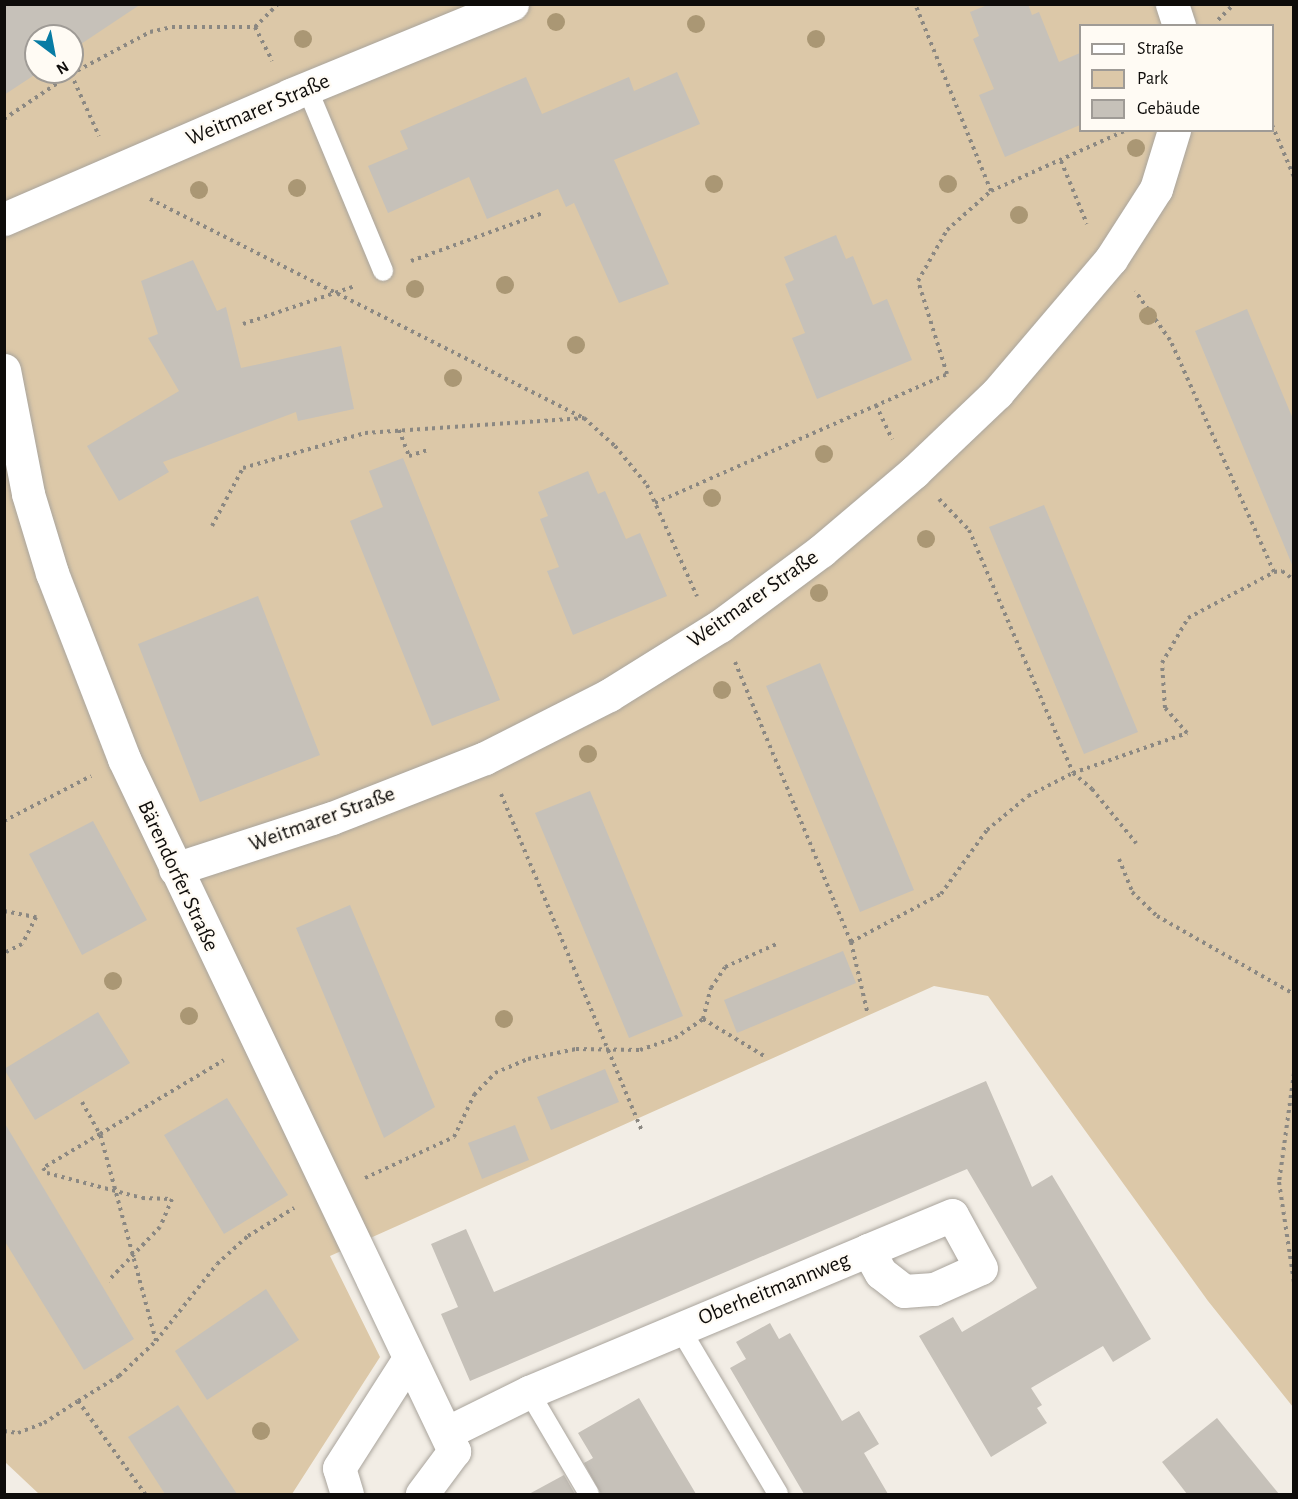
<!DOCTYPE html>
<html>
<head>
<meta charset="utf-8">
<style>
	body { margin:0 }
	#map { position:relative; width:1298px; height:1499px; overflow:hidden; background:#f2ede5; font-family:"Alegreya Sans",sans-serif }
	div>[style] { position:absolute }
	.green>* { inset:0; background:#dcc8a8 }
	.building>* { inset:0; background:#c6c1b9 }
	.path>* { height:4px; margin-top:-2px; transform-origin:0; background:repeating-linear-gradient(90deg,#8b8882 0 3px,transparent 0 7.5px) }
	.roads { filter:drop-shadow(0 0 2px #a9a49c) drop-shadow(0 0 2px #a9a49c) }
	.lane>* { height:20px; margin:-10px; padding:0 10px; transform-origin:10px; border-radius:10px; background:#fff }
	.street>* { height:33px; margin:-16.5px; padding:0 16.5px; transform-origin:16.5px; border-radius:16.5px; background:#fff }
	.trees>* { width:18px; height:18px; margin:-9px; border-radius:50%; background:#aa9774 }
	span { translate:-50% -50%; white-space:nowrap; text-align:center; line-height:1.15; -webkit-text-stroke:4.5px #fffbf4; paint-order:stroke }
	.street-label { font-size:22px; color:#0e0c0a }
	.frame { position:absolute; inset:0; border:6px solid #0e0c0a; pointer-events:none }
	.legend { position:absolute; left:1079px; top:24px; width:195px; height:108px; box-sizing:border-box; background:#fffbf4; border:2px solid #9f9b96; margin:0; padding:8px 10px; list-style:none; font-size:18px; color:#0e0c0a }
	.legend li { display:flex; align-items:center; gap:12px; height:30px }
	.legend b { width:30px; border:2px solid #9f9b96 }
	.north { position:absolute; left:24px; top:24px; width:60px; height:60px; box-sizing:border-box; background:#fffbf4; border:2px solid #9f9b96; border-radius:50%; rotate:148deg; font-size:16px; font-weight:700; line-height:24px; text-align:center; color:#0e0c0a }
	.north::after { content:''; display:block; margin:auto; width:21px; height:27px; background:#087ca4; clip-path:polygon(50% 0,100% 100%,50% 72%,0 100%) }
</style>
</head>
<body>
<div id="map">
	<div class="green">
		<div style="clip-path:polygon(evenodd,4px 5px,1293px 5px,1293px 1407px,1208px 1301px,988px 996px,934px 986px,330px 1256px,380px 1357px,292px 1494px,39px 1494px,5px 1462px,4px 5px,1080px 26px,1272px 26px,1272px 130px,1080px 130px,1080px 26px,4px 5px,36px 36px,72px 36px,72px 72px,36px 72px,36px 36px)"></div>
	</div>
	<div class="building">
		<div style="clip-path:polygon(4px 4px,141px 4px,72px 50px,72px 36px,36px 36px,39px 72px,4px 95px)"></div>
		<div style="clip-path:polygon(990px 4px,1028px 4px,1032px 15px,1039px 12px,1059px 62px,1080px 53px,1080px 125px,1005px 157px,979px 95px,994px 89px,973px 39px,979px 36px,970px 12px)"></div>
		<div style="clip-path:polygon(677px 72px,700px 124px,614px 160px,669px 284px,619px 303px,574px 203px,566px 207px,558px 189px,487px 219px,469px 177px,388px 213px,368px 166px,408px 149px,400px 131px,526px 77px,542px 114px,629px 77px,634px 91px)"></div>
		<div style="clip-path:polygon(836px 235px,846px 259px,853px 256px,873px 305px,887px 299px,912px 360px,817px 399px,792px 338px,805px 333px,785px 284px,794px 280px,784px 257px)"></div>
		<div style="clip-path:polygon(193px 260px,217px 311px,226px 307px,241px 368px,341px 346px,354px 409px,298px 421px,296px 412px,163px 462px,169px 472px,119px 501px,87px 446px,179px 391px,148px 338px,158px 334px,141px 281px)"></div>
		<div style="clip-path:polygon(1247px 309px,1293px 419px,1293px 567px,1195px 331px)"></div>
		<div style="clip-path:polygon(403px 458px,500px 700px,432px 726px,350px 521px,383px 507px,369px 471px)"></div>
		<div style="clip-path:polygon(588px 471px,598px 494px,605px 491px,626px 539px,640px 533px,667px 596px,573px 635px,547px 571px,559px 567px,540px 519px,548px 516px,538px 492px)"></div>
		<div style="clip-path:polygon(1044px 505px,1138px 732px,1084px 754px,989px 527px)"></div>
		<div style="clip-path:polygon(258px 596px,320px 755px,200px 802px,138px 644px)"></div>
		<div style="clip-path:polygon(820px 663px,914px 890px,860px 912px,766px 686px)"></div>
		<div style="clip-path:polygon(590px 791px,683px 1016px,629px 1038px,535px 813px)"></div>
		<div style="clip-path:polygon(93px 821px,147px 920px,82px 955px,29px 854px)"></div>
		<div style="clip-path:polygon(350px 905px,435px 1107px,384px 1138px,296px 928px)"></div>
		<div style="clip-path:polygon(843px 951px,856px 983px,737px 1033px,724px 1000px)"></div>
		<div style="clip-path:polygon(98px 1012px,130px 1063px,35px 1120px,4px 1069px)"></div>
		<div style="clip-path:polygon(605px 1069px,619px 1102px,551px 1130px,537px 1097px)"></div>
		<div style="clip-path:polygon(986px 1081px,1032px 1187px,1052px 1175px,1151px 1339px,1113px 1362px,1103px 1346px,1031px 1388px,1042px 1405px,1037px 1408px,1047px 1423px,991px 1457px,919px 1336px,953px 1317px,962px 1332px,1037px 1288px,967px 1169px,470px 1381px,441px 1314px,458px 1307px,431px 1244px,466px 1229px,494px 1292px)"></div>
		<div style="clip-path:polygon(227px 1098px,288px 1195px,224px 1234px,164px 1135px)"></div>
		<div style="clip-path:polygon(4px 1122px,134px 1339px,84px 1370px,4px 1240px)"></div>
		<div style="clip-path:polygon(515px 1125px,529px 1160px,482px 1179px,468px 1143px)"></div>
		<div style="clip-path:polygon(266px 1289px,299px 1340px,207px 1400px,175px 1351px)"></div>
		<div style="clip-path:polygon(770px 1323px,779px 1339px,790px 1333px,842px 1421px,859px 1411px,879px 1444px,864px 1453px,888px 1494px,804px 1494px,730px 1368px,746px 1359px,736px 1342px)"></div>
		<div style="clip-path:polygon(639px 1398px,665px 1442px,696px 1494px,601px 1494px,584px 1463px,593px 1458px,578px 1433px)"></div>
		<div style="clip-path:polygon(178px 1405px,237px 1494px,165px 1494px,128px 1437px)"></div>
		<div style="clip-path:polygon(1217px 1418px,1279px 1494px,1187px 1494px,1162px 1462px)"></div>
		<div style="clip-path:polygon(564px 1475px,575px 1494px,529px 1494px)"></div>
	</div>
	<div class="path">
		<div style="left:1218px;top:20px;width:23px;rotate:-45deg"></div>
		<div style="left:255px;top:27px;width:38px;rotate:63deg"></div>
		<div style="left:71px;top:74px;width:68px;rotate:65.7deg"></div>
		<div style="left:4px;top:119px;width:81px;rotate:-33.9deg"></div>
		<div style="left:71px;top:74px;width:89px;rotate:-28deg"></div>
		<div style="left:150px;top:32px;width:23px;rotate:-13deg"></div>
		<div style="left:172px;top:27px;width:83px"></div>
		<div style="left:255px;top:27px;width:33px;rotate:-45deg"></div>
		<div style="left:1272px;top:125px;width:56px;rotate:67.1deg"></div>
		<div style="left:1061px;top:161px;width:68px;rotate:67.6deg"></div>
		<div style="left:991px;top:191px;width:149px;rotate:-24.2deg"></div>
		<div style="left:150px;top:199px;width:486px;rotate:26.8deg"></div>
		<div style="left:584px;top:418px;width:42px;rotate:42.1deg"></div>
		<div style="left:615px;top:446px;width:50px;rotate:50.6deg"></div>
		<div style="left:647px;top:485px;width:122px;rotate:65.8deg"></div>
		<div style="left:411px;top:261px;width:140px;rotate:-20deg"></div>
		<div style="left:243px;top:324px;width:118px;rotate:-18.7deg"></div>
		<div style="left:876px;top:405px;width:38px;rotate:65deg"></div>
		<div style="left:399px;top:430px;width:28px;rotate:69deg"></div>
		<div style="left:409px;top:456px;width:20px;rotate:-18deg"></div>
		<div style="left:939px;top:499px;width:43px;rotate:45.9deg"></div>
		<div style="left:969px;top:530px;width:264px;rotate:66.8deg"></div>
		<div style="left:1073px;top:773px;width:25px;rotate:40deg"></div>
		<div style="left:1092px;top:789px;width:70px;rotate:50.8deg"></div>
		<div style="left:655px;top:503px;width:319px;rotate:-23.8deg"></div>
		<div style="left:947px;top:374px;width:97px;rotate:-107.3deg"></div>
		<div style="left:918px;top:281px;width:59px;rotate:-60.4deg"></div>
		<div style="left:947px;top:230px;width:59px;rotate:-41.6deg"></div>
		<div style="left:991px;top:191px;width:202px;rotate:-112.1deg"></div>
		<div style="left:212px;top:526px;width:66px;rotate:-61.9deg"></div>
		<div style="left:243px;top:468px;width:127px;rotate:-16deg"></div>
		<div style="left:365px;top:433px;width:220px;rotate:-3.9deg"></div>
		<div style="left:1274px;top:572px;width:8px;rotate:-7deg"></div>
		<div style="left:1282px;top:571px;width:15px;rotate:37deg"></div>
		<div style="left:735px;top:662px;width:303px;rotate:67.5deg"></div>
		<div style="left:851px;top:942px;width:71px;rotate:76.9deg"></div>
		<div style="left:501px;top:794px;width:365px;rotate:67.3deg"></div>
		<div style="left:4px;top:821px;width:98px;rotate:-27.3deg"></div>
		<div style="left:1119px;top:859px;width:35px;rotate:68deg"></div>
		<div style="left:1132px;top:892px;width:35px;rotate:44deg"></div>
		<div style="left:1157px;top:916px;width:158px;rotate:29.7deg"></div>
		<div style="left:4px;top:911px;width:33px;rotate:11deg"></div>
		<div style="left:36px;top:917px;width:30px;rotate:117deg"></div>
		<div style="left:22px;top:944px;width:20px;rotate:153deg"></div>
		<div style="left:851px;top:942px;width:102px;rotate:-28.1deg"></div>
		<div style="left:941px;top:894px;width:79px;rotate:-54.3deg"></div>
		<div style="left:987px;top:830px;width:53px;rotate:-39.7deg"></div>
		<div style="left:1028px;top:796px;width:51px;rotate:-27.1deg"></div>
		<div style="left:1073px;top:773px;width:121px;rotate:-19.3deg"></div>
		<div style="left:1187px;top:733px;width:33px;rotate:-131deg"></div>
		<div style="left:1165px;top:708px;width:45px;rotate:-93.8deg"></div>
		<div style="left:1162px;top:663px;width:52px;rotate:-60deg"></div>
		<div style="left:1188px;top:618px;width:98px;rotate:-28.1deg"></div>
		<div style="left:1274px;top:572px;width:254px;rotate:-114.1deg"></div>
		<div style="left:1170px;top:340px;width:60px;rotate:-125.5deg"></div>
		<div style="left:703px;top:1019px;width:74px;rotate:31.1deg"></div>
		<div style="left:1294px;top:1073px;width:110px;rotate:97.8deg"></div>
		<div style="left:1279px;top:1182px;width:101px;rotate:81.5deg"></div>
		<div style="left:82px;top:1102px;width:37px;rotate:61deg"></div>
		<div style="left:100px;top:1134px;width:66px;rotate:149.2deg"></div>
		<div style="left:43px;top:1168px;width:6px;rotate:51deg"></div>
		<div style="left:47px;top:1173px;width:98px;rotate:14.7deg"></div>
		<div style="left:142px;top:1198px;width:30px;rotate:2deg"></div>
		<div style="left:172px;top:1199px;width:30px;rotate:113deg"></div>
		<div style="left:160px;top:1227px;width:75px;rotate:133.9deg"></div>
		<div style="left:365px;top:1178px;width:98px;rotate:-24.7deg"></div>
		<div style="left:454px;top:1137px;width:47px;rotate:-64.5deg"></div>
		<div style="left:474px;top:1095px;width:30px;rotate:-46deg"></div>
		<div style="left:495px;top:1073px;width:36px;rotate:-23deg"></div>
		<div style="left:528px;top:1059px;width:49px;rotate:-11.8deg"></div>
		<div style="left:576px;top:1049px;width:64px;rotate:0.9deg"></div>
		<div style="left:640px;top:1050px;width:37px;rotate:-19deg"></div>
		<div style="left:675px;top:1038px;width:34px;rotate:-34deg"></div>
		<div style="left:703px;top:1019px;width:32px;rotate:-76deg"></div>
		<div style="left:711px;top:988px;width:25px;rotate:-56deg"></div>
		<div style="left:725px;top:967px;width:59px;rotate:-24deg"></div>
		<div style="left:156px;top:1341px;width:98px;rotate:-51.6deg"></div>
		<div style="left:217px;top:1264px;width:42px;rotate:-42.1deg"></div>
		<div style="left:248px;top:1236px;width:54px;rotate:-31.3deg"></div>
		<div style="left:78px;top:1401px;width:48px;rotate:-31.4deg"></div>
		<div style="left:119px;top:1376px;width:51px;rotate:-43.4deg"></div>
		<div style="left:156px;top:1341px;width:214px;rotate:-105.1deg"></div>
		<div style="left:100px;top:1134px;width:144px;rotate:-30.8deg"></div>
		<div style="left:4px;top:1431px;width:14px;rotate:8deg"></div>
		<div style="left:18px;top:1433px;width:28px;rotate:-21deg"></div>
		<div style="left:44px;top:1423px;width:40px;rotate:-32.9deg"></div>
		<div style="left:78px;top:1401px;width:115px;rotate:54.2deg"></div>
	</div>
	<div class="roads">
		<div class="lane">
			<div style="left:307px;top:88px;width:198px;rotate:67.4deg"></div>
			<div style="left:679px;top:1327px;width:194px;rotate:59.3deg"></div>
			<div style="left:529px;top:1392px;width:118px;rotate:59.5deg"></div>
		</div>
		<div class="street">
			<div style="left:1172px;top:4px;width:23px;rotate:72deg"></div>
			<div style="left:4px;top:219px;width:312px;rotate:-23.4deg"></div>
			<div style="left:290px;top:95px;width:240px;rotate:-22.3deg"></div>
			<div style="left:4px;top:370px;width:126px;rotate:79deg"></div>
			<div style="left:28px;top:494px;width:83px;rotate:73.1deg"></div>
			<div style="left:52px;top:573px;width:199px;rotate:68.8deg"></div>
			<div style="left:124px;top:759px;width:767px;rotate:64.5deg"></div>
			<div style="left:454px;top:1451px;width:54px;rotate:126.7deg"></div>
			<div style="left:175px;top:869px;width:165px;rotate:-18deg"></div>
			<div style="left:332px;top:818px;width:164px;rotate:-21.4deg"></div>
			<div style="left:485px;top:758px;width:139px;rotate:-26.9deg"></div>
			<div style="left:609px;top:695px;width:131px;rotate:-31.9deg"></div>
			<div style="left:720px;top:626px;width:126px;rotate:-36.6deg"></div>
			<div style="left:821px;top:551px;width:122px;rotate:-40.3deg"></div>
			<div style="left:914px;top:472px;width:115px;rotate:-43.6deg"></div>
			<div style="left:997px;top:393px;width:176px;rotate:-49.6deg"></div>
			<div style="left:1111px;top:259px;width:83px;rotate:-57.3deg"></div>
			<div style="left:1156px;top:189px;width:62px;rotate:-73deg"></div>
			<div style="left:446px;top:1433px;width:93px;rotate:-26.3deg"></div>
			<div style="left:529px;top:1392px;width:368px;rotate:-22.7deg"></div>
			<div style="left:868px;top:1250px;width:26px;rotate:61deg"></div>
			<div style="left:881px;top:1273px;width:29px;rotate:38deg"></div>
			<div style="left:904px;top:1291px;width:30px;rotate:-4deg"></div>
			<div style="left:934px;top:1289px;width:51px;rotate:-24.1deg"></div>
			<div style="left:981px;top:1268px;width:60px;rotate:-118.7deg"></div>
			<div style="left:952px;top:1215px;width:91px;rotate:157.4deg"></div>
			<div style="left:347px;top:1494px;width:27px;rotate:-107deg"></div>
			<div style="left:339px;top:1468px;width:128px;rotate:-57.4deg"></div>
		</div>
	</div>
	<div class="trees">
		<div style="left:556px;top:22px"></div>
		<div style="left:696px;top:24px"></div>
		<div style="left:303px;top:39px"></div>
		<div style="left:816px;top:39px"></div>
		<div style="left:1136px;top:148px"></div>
		<div style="left:714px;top:184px"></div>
		<div style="left:948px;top:184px"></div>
		<div style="left:297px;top:188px"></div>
		<div style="left:199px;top:190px"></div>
		<div style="left:1019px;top:215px"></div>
		<div style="left:505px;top:285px"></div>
		<div style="left:415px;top:289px"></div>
		<div style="left:1148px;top:316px"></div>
		<div style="left:576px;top:345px"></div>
		<div style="left:453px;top:378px"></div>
		<div style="left:824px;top:454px"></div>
		<div style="left:712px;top:498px"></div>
		<div style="left:926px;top:539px"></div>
		<div style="left:819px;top:593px"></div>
		<div style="left:722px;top:690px"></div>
		<div style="left:588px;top:754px"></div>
		<div style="left:113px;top:981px"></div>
		<div style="left:189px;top:1016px"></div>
		<div style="left:504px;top:1019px"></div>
		<div style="left:261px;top:1431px"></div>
	</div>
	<div class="street-label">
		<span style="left:258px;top:110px;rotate:-23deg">Weitmarer Straße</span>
		<span style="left:753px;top:599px;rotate:-35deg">Weitmarer Straße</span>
		<span style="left:322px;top:819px;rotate:-20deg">Weitmarer Straße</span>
		<span style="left:178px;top:876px;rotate:65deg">Bärendorfer Straße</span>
		<span style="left:774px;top:1289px;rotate:-22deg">Oberheitmannweg</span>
	</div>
	<div class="frame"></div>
	<ul class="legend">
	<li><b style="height:8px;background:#fff"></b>Straße</li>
	<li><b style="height:16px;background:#dcc8a8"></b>Park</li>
	<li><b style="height:16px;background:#c6c1b9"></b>Gebäude</li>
	</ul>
	<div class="north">N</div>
</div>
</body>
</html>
